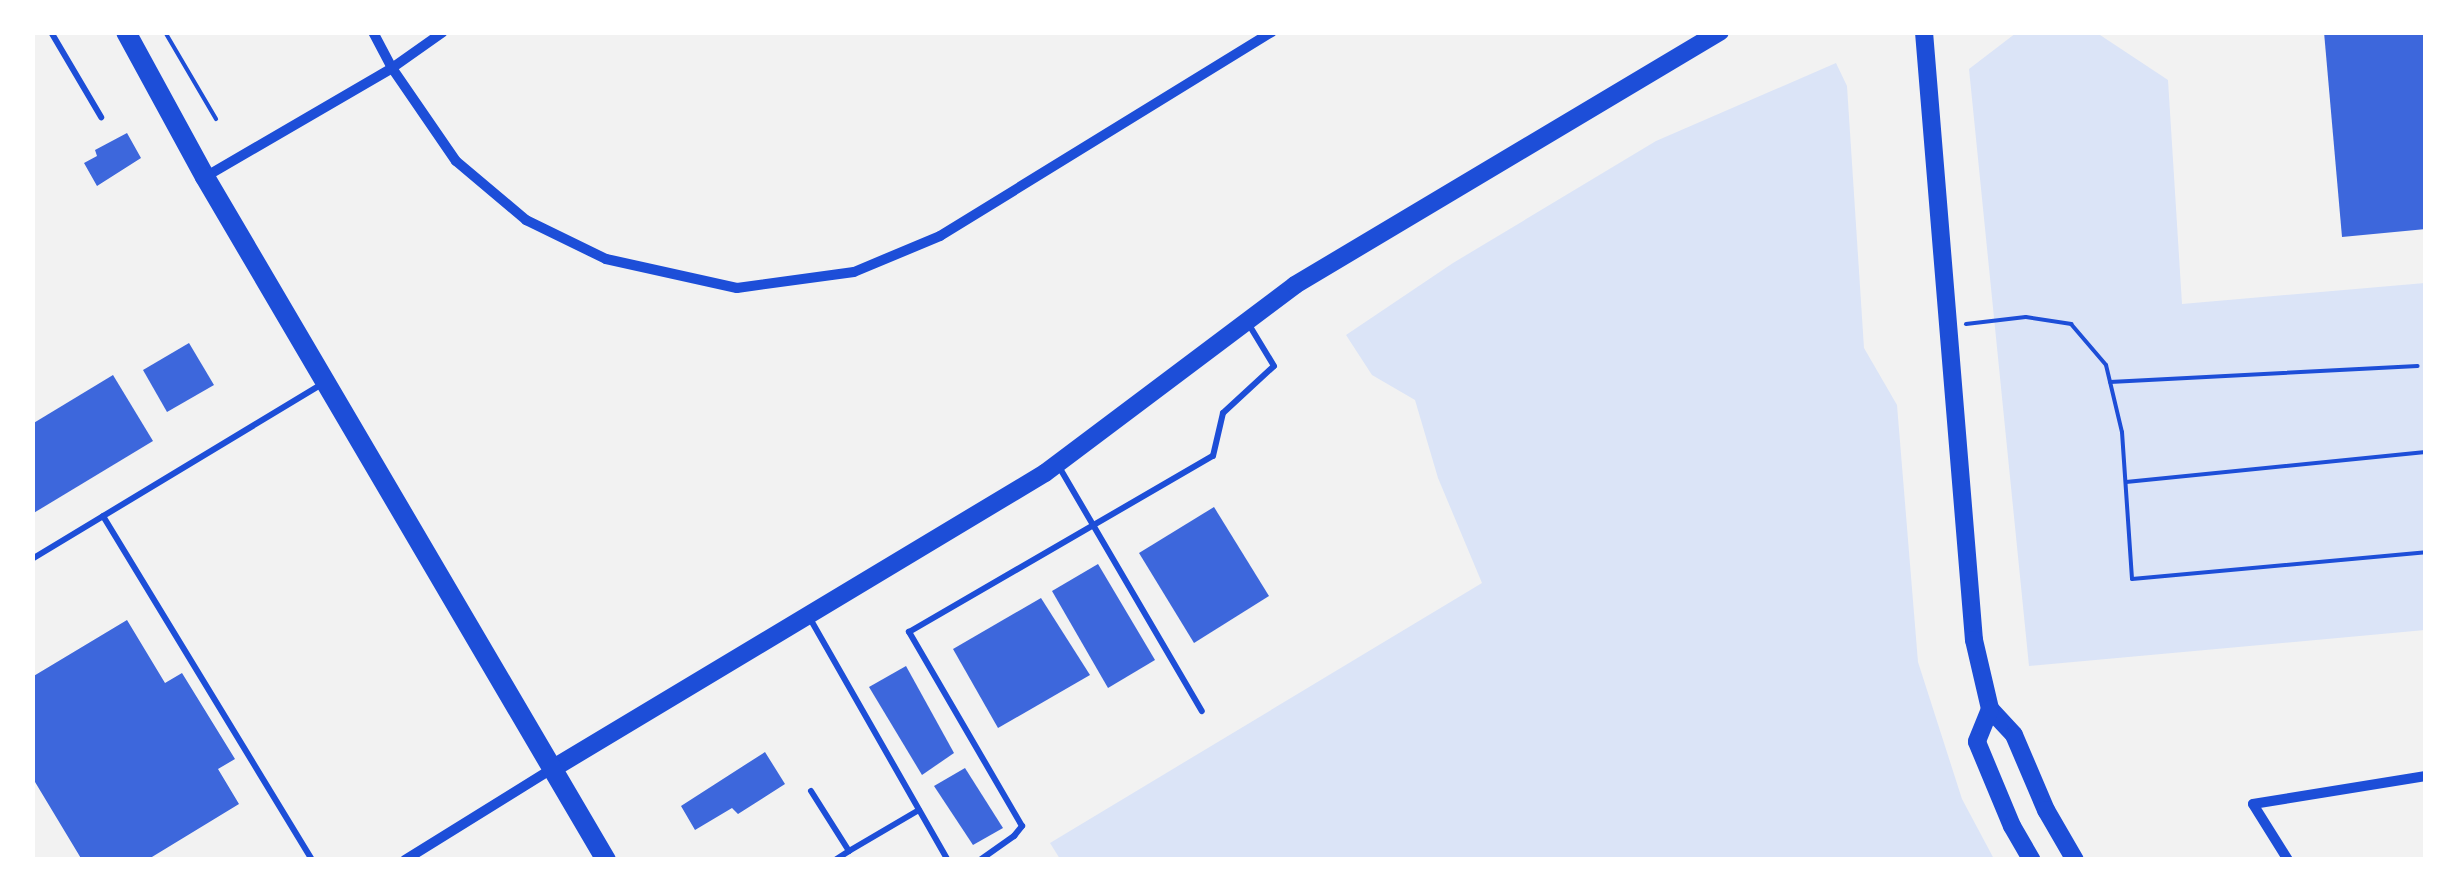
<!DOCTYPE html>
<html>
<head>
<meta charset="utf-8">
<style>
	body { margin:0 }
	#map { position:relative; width:2458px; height:892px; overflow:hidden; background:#f2f2f2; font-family:"Fira Sans",sans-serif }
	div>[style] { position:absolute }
	.green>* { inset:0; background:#dbe4f7 }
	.building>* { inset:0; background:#3d67dc }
	.path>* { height:4px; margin:-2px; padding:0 2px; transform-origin:2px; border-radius:2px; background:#1d4ed8 }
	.service>* { height:6px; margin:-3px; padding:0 3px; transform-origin:3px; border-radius:3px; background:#1d4ed8 }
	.minor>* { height:10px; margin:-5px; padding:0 5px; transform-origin:5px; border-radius:5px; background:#1d4ed8 }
	.secondary>* { height:18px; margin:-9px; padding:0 9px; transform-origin:9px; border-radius:9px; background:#1d4ed8 }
	.primary>* { height:20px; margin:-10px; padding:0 10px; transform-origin:10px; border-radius:10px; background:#1d4ed8 }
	span { translate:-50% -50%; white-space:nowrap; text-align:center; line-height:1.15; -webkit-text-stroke:10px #fff; paint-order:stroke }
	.frame { position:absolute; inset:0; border:35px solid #fff; pointer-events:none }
</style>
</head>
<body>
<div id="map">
	<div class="green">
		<div style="clip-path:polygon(2016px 33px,2097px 33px,2168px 80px,2182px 304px,2425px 283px,2425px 630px,2029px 666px,1969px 69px)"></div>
		<div style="clip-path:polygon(1836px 63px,1847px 86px,1864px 348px,1897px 405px,1918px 662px,1962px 799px,1994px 859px,1060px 859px,1050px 843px,1482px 583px,1438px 478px,1415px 400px,1372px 375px,1346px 335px,1453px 263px,1656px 141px)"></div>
	</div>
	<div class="building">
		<div style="clip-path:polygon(2324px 32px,2424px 32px,2426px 229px,2342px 237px)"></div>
		<div style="clip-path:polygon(127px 133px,141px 158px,97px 186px,84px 163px,97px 156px,95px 150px)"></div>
		<div style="clip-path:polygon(189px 343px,214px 385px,167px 412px,143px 370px)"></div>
		<div style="clip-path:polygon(113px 375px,153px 441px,32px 514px,32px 424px)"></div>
		<div style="clip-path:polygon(1214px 507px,1269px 596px,1194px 643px,1139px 553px)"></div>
		<div style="clip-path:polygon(1098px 564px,1155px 660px,1108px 688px,1052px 591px)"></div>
		<div style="clip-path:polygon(1041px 598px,1090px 675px,998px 728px,953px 649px)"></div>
		<div style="clip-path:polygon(127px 620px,165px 683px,182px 673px,235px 759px,218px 769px,239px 804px,147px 860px,82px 860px,32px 777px,32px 677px)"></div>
		<div style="clip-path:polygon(906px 666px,954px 753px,922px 775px,869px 687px)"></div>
		<div style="clip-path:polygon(765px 752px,785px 784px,738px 814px,732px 808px,695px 830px,681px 806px)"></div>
		<div style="clip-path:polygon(965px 768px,1003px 828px,973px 845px,934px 786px)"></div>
	</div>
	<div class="path">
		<div style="left:165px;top:32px;width:101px;rotate:59.6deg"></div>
		<div style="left:1966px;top:324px;width:60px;rotate:-6.7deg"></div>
		<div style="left:2026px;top:317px;width:46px;rotate:8.8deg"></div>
		<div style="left:2071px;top:324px;width:54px;rotate:49.5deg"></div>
		<div style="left:2106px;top:365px;width:69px;rotate:76.6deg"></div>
		<div style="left:2122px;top:432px;width:147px;rotate:86.1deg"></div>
		<div style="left:2132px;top:579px;width:295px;rotate:-5.2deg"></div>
		<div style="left:2110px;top:382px;width:308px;rotate:-3deg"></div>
		<div style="left:2126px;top:482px;width:301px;rotate:-5.7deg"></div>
	</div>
	<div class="service">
		<div style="left:51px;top:32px;width:99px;rotate:59.5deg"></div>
		<div style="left:1058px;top:465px;width:285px;rotate:59.7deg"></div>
		<div style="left:103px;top:516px;width:403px;rotate:58.7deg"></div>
		<div style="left:32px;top:559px;width:337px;rotate:-31.1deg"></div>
		<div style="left:808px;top:615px;width:282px;rotate:60.3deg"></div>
		<div style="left:811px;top:791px;width:71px;rotate:57.7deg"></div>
		<div style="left:849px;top:851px;width:17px;rotate:147deg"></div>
		<div style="left:849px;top:851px;width:81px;rotate:-30.4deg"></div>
		<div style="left:980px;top:860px;width:42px;rotate:-35.2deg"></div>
		<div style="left:1014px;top:836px;width:13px;rotate:-51deg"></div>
		<div style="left:1022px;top:826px;width:225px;rotate:-120.2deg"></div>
		<div style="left:909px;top:632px;width:351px;rotate:-30.1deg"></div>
		<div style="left:1213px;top:456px;width:44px;rotate:-76.9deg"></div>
		<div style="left:1223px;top:413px;width:69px;rotate:-42.7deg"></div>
		<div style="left:1274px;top:366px;width:50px;rotate:-121.2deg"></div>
	</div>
	<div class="minor">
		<div style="left:373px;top:32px;width:41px;rotate:62.2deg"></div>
		<div style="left:392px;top:68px;width:113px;rotate:55.5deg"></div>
		<div style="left:456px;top:161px;width:92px;rotate:40.1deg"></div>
		<div style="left:526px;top:220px;width:89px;rotate:26deg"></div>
		<div style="left:606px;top:259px;width:134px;rotate:12.5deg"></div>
		<div style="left:737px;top:288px;width:118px;rotate:-7.8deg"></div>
		<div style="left:854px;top:272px;width:93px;rotate:-22.7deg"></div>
		<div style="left:940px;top:236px;width:390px;rotate:-31.6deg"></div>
		<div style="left:205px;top:177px;width:216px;rotate:-30.2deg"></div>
		<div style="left:392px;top:68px;width:62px;rotate:-35.2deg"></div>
		<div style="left:405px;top:860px;width:173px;rotate:-31.8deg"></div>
		<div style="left:2288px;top:860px;width:66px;rotate:-122deg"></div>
		<div style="left:2253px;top:804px;width:175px;rotate:-9.2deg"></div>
	</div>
	<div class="secondary">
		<div style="left:1924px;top:32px;width:610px;rotate:85.3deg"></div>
		<div style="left:1974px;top:640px;width:71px;rotate:76.9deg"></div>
		<div style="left:1990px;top:709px;width:35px;rotate:47deg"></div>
		<div style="left:2014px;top:735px;width:82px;rotate:66.9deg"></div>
		<div style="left:2046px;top:810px;width:58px;rotate:59.9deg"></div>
		<div style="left:1990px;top:709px;width:35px;rotate:112deg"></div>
		<div style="left:1977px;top:742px;width:91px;rotate:67.4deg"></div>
		<div style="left:2012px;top:826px;width:39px;rotate:60deg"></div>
		<div style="left:552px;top:769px;width:575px;rotate:-30.98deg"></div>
		<div style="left:1045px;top:473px;width:313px;rotate:-36.9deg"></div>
		<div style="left:1295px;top:285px;width:495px;rotate:-30.8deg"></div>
	</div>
	<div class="primary">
		<div style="left:126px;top:32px;width:165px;rotate:61.4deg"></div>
		<div style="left:205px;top:177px;width:792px;rotate:59.58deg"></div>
	</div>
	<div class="frame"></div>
</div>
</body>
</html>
